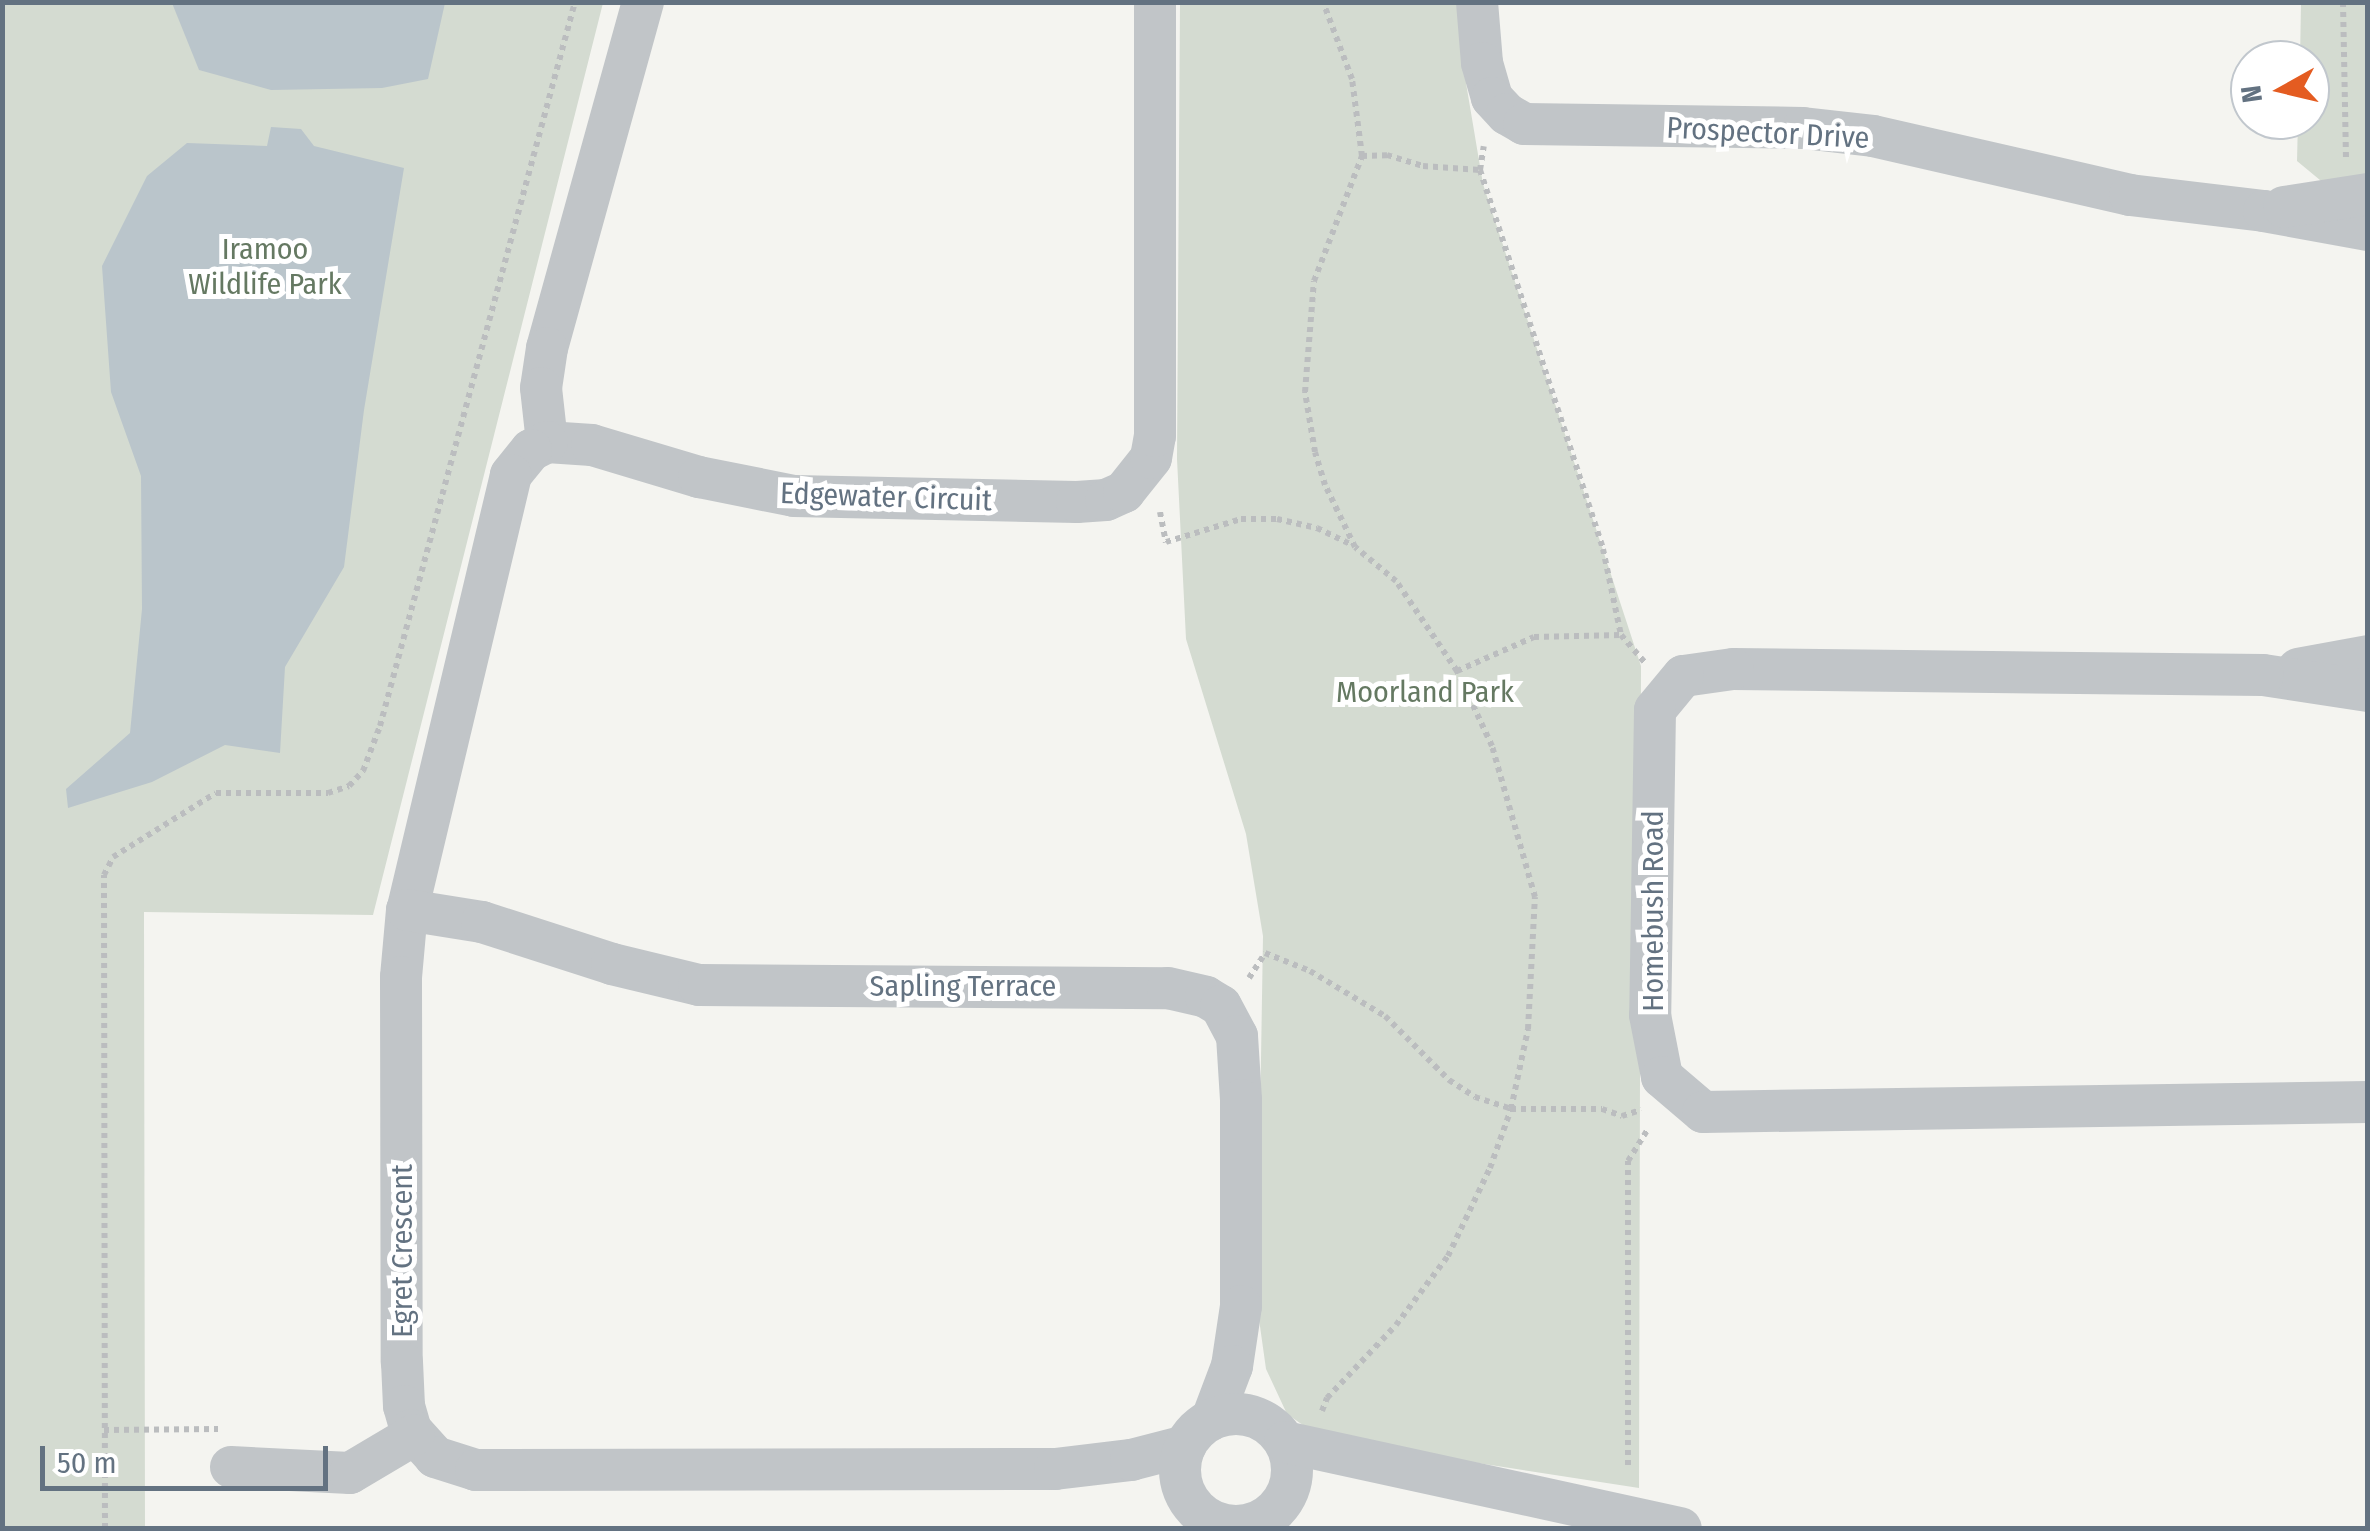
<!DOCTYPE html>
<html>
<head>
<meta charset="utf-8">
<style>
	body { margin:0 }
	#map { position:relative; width:2370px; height:1531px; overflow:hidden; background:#f4f4f0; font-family:"Fira Sans Condensed",sans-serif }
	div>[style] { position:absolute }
	.green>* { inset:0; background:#d4dbd1 }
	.water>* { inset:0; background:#bac5cb }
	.path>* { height:6px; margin-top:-3px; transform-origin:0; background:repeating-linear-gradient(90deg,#bbbdbf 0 5px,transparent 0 10px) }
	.minor>* { height:42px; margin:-21px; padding:0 21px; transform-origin:21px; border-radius:21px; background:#c1c5c8 }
	.minor>.ring { margin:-21px; padding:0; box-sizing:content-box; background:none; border:42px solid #c1c5c8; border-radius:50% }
	span { translate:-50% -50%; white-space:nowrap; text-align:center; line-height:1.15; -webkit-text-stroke:10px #fff; paint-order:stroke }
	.street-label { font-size:30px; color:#637281 }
	.park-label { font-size:30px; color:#657962 }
	.frame { position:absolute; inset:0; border:5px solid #637281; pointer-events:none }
	.north { position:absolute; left:2230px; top:40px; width:100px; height:100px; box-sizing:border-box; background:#fff; border:2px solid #c1c7cd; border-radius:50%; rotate:262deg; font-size:28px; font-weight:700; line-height:40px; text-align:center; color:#637281 }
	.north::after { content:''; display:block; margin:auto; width:35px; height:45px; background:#e45c21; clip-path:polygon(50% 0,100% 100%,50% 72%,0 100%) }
	.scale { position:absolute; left:40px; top:1446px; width:288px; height:45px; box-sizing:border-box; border:5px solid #637281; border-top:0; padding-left:12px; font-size:30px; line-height:35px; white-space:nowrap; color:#637281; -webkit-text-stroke:8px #fff; paint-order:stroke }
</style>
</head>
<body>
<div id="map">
	<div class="green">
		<div style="clip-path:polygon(3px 3px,603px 3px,373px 915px,144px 912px,145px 1528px,3px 1528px)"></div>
		<div style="clip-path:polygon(1180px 3px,1466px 3px,1466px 83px,1483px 184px,1641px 666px,1639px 1488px,1323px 1439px,1287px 1414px,1266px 1369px,1257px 1305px,1263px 936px,1246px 834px,1186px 639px,1177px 459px)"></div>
		<div style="clip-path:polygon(2301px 3px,2367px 3px,2367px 182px,2326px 185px,2297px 161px,2298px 120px,2310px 120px,2310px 60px,2300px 60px)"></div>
	</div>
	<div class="water">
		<div style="clip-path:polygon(172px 3px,445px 3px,428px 79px,382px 88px,271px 90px,199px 70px)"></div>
		<div style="clip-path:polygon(271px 127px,301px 129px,314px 146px,404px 168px,364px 410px,344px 567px,285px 667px,280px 753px,225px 745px,152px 782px,68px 808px,66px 789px,130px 733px,142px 609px,141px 476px,111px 392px,102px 266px,147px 176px,187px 143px,267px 146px)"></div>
	</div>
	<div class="path">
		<div style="left:2343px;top:2px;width:157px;rotate:88.9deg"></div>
		<div style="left:1362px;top:156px;width:25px;rotate:-2deg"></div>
		<div style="left:1387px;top:155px;width:38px;rotate:17deg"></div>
		<div style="left:1423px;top:166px;width:57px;rotate:4deg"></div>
		<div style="left:1480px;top:170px;width:24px;rotate:-81deg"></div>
		<div style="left:1480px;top:170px;width:398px;rotate:72deg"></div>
		<div style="left:1603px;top:549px;width:88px;rotate:78.2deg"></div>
		<div style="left:1621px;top:635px;width:37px;rotate:49deg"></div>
		<div style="left:1160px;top:512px;width:31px;rotate:79deg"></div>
		<div style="left:1166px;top:542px;width:78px;rotate:-17deg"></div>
		<div style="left:1241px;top:519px;width:36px"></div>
		<div style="left:1277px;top:519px;width:41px;rotate:12.7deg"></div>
		<div style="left:1317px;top:528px;width:41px;rotate:25.9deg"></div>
		<div style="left:1457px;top:671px;width:84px;rotate:-23.8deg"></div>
		<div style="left:1534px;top:637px;width:87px;rotate:-1.3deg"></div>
		<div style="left:1249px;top:978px;width:30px;rotate:-57deg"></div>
		<div style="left:1265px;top:953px;width:48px;rotate:21.8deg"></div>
		<div style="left:1310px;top:971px;width:87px;rotate:31deg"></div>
		<div style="left:1385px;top:1016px;width:91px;rotate:45deg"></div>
		<div style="left:1449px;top:1080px;width:31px;rotate:33deg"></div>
		<div style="left:1475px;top:1097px;width:38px;rotate:18deg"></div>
		<div style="left:1511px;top:1109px;width:91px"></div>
		<div style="left:1602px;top:1109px;width:21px;rotate:19deg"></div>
		<div style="left:1622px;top:1116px;width:20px;rotate:-18deg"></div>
		<div style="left:1322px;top:1411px;width:14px;rotate:-69deg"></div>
		<div style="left:1327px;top:1398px;width:100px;rotate:-46.6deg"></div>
		<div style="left:1396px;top:1325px;width:86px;rotate:-53deg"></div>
		<div style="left:1448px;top:1256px;width:98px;rotate:-64.5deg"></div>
		<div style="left:1490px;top:1168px;width:63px;rotate:-70.4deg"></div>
		<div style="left:1511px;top:1109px;width:82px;rotate:-78deg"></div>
		<div style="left:1528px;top:1029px;width:132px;rotate:-87deg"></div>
		<div style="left:1535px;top:897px;width:157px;rotate:-105.9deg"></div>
		<div style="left:1492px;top:746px;width:83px;rotate:-115deg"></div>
		<div style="left:1457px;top:671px;width:109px;rotate:-124.1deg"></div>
		<div style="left:1396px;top:581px;width:53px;rotate:-140.3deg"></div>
		<div style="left:1355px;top:547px;width:69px;rotate:-115.8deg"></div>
		<div style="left:1325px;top:485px;width:34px;rotate:-107deg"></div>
		<div style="left:1315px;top:452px;width:61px;rotate:-99.5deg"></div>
		<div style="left:1305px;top:392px;width:111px;rotate:-85.4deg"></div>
		<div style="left:1314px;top:281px;width:134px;rotate:-69deg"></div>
		<div style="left:1362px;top:156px;width:78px;rotate:-97.4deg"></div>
		<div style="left:1352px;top:79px;width:82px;rotate:-110.6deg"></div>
		<div style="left:104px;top:1430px;width:114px;rotate:-0.5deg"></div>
		<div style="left:1628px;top:1465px;width:304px;rotate:-90deg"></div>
		<div style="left:1628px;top:1161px;width:38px;rotate:-58deg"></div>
		<div style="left:105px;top:1528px;width:653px;rotate:-90.09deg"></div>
		<div style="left:104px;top:875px;width:20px;rotate:-63deg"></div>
		<div style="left:113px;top:857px;width:121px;rotate:-31.9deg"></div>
		<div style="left:216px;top:793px;width:112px"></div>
		<div style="left:328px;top:793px;width:22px;rotate:-18deg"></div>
		<div style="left:349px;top:786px;width:21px;rotate:-47deg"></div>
		<div style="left:363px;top:771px;width:48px;rotate:-69.3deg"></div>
		<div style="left:380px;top:726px;width:750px;rotate:-74.93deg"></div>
	</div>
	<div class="minor">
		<div style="left:643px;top:2px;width:359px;rotate:105.5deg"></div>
		<div style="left:547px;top:348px;width:40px;rotate:98.5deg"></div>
		<div style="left:541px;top:388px;width:54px;rotate:83.7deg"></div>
		<div style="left:547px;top:442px;width:45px;rotate:3.8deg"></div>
		<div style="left:592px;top:445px;width:112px;rotate:16.7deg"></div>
		<div style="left:699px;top:477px;width:97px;rotate:11.3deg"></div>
		<div style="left:794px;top:496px;width:283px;rotate:1.2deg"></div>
		<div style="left:1077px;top:502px;width:29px;rotate:-4deg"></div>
		<div style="left:1106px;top:500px;width:20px;rotate:-24deg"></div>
		<div style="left:1124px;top:492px;width:43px;rotate:-51.5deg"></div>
		<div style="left:1151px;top:458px;width:22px;rotate:-80deg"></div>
		<div style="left:1155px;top:436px;width:434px;rotate:-90deg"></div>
		<div style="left:1477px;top:2px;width:61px;rotate:85.3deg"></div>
		<div style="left:1482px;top:63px;width:36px;rotate:74deg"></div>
		<div style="left:1492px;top:98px;width:22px;rotate:47deg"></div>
		<div style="left:1507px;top:114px;width:20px;rotate:30deg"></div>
		<div style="left:1524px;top:124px;width:279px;rotate:0.8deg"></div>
		<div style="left:1803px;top:128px;width:70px;rotate:6.5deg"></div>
		<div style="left:1873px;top:136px;width:264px;rotate:12.9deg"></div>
		<div style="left:2130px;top:195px;width:135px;rotate:6.8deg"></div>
		<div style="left:2264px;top:211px;width:106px;rotate:10.4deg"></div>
		<div style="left:2284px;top:207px;width:85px;rotate:-8.8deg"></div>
		<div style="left:547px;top:442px;width:18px;rotate:153deg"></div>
		<div style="left:531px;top:450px;width:32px;rotate:129deg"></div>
		<div style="left:511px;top:475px;width:447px;rotate:103.4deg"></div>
		<div style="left:407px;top:910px;width:67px;rotate:95.1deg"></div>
		<div style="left:401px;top:977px;width:385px;rotate:89.9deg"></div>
		<div style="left:402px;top:1362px;width:44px;rotate:87.4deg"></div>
		<div style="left:404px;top:1406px;width:25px;rotate:74deg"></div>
		<div style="left:411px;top:1430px;width:36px;rotate:48deg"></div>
		<div style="left:435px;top:1457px;width:43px;rotate:17.6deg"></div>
		<div style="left:476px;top:1470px;width:579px;rotate:-0.1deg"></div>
		<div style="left:1055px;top:1469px;width:77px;rotate:-6.8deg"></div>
		<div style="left:1131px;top:1460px;width:56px;rotate:-14.5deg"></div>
		<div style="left:2298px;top:669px;width:71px;rotate:-10.5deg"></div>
		<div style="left:2368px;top:691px;width:106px;rotate:-171.3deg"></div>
		<div style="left:2263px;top:675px;width:530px;rotate:-179.35deg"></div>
		<div style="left:1733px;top:669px;width:50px;rotate:172deg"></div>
		<div style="left:1683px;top:676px;width:44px;rotate:129.5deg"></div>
		<div style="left:1655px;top:710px;width:305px;rotate:90.9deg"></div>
		<div style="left:1650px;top:1015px;width:63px;rotate:79deg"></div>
		<div style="left:1662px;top:1077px;width:54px;rotate:40.5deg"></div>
		<div style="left:1703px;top:1112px;width:665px;rotate:-0.86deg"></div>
		<div style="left:407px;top:910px;width:76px;rotate:9.1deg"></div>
		<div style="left:482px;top:922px;width:137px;rotate:17.9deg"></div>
		<div style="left:612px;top:964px;width:89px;rotate:13.6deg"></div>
		<div style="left:699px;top:985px;width:469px;rotate:0.4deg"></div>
		<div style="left:1168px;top:988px;width:39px;rotate:13deg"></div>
		<div style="left:1206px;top:997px;width:17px;rotate:31deg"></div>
		<div style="left:1221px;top:1006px;width:34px;rotate:62deg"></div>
		<div style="left:1237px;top:1036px;width:64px;rotate:86.4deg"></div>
		<div style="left:1241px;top:1100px;width:206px;rotate:90deg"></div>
		<div style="left:1241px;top:1306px;width:61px;rotate:98.5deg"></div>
		<div style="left:1232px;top:1366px;width:57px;rotate:110.7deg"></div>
		<div class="ring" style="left:1180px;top:1414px;width:70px;height:70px"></div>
		<div style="left:1285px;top:1442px;width:405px;rotate:12.3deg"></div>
		<div style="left:231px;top:1467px;width:119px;rotate:2.9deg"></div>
		<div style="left:350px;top:1473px;width:74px;rotate:-30.7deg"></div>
	</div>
	<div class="street-label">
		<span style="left:1768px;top:133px;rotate:3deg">Prospector Drive</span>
		<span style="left:886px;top:497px;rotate:2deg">Edgewater Circuit</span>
		<span style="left:1653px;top:911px;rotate:-90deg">Homebush Road</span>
		<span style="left:963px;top:986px">Sapling Terrace</span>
		<span style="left:402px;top:1251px;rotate:-90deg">Egret Crescent</span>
	</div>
	<div class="park-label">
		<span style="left:265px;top:266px">Iramoo<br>Wildlife Park</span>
		<span style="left:1425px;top:692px">Moorland Park</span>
	</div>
	<div class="frame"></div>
	<div class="north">N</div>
	<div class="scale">50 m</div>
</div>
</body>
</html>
